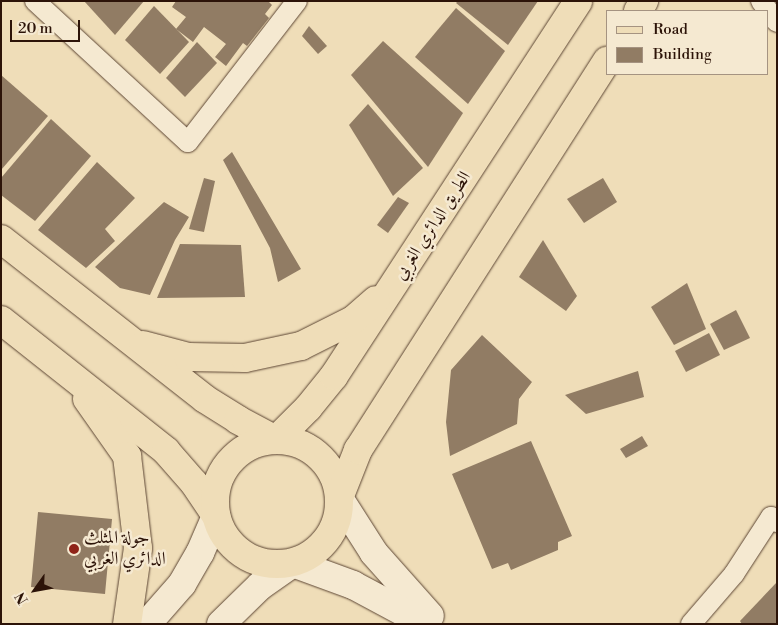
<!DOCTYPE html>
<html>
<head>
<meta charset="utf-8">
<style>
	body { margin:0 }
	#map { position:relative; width:778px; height:625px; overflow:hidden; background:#efddb8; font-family:"Libre Bodoni",Amiri,serif }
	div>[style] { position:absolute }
	.building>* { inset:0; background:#917c64 }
	.roads { filter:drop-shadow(0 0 1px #5d4634) drop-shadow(0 0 1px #5d4634) }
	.street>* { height:20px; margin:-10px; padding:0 10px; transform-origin:10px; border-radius:10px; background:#f5e9d1 }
	.secondary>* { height:28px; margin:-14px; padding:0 14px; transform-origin:14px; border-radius:14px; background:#f5e9d1 }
	.primary>* { height:28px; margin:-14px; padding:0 14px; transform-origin:14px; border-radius:14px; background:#efddb8 }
	.primary>.ring { margin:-14px; padding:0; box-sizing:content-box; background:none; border:28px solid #efddb8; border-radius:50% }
	.dots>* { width:14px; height:14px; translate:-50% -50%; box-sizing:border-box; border:2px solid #f5e9d1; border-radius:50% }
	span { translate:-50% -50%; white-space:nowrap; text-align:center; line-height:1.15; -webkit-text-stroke:5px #f5e9d1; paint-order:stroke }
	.street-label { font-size:18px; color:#2c1308 }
	.poi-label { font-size:18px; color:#2c1308 }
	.left { translate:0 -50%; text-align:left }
	.frame { position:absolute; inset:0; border:2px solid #2c1308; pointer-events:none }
	.legend { position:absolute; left:606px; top:10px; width:162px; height:65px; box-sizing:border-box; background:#f5e9d1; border:1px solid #a59381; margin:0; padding:6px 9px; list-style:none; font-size:15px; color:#2c1308 }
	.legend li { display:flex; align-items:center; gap:10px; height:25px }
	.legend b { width:25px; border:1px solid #a59381 }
	.north { position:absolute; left:10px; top:565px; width:50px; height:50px; -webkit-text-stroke:4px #f5e9d1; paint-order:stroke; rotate:238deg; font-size:14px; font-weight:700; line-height:20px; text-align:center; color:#2c1308 }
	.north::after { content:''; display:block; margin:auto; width:18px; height:22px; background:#2c1308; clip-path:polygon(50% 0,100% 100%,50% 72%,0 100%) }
	.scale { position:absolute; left:10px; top:20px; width:70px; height:22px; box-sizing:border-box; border:2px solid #2c1308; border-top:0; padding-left:6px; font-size:15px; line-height:18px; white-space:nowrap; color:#2c1308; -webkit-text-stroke:4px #f5e9d1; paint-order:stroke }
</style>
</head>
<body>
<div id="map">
	<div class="building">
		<div style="clip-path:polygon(84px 1px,144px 1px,115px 35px)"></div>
		<div style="clip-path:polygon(176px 1px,268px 1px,272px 5px,265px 14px,269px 18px,247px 46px,243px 43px,226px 66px,215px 57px,226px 44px,204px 27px,193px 42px,176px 29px,186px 17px,172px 7px)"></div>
		<div style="clip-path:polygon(458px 1px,538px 1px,508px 45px,456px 3px)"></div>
		<div style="clip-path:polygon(154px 6px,189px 42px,160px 74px,125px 40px)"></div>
		<div style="clip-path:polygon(456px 8px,505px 51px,468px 104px,415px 57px)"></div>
		<div style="clip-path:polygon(309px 26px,327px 46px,318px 54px,302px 36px)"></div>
		<div style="clip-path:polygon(383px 41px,463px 113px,428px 167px,351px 75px)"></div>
		<div style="clip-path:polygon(197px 42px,217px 63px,185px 97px,166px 78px)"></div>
		<div style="clip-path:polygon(1px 75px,48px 116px,1px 170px)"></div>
		<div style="clip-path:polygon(368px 104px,423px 168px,393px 196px,349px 125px)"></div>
		<div style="clip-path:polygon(51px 119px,91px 156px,35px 221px,1px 195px,1px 178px)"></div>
		<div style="clip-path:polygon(232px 152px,301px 269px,278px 282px,270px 248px,223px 160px)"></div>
		<div style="clip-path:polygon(97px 162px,135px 198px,105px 229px,115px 241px,86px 268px,38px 230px)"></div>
		<div style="clip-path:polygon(204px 178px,215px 181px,204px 232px,189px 229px)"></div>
		<div style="clip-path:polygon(603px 178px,617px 202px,584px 223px,567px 199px)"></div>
		<div style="clip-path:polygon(398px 197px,409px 203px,388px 233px,377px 225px)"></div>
		<div style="clip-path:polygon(164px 202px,189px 217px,175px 240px,150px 295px,120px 288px,95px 267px)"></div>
		<div style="clip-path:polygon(543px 240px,577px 296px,566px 311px,519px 277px)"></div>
		<div style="clip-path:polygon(180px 244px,241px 245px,245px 297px,157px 298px)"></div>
		<div style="clip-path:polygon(687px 283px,706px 329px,674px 345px,651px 307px)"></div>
		<div style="clip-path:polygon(736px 310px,750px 338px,724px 350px,710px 324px)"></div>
		<div style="clip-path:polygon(709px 333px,720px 355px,686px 372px,675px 351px)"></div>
		<div style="clip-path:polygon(482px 335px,532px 382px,519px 399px,517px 424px,450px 456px,446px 422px,451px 370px)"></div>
		<div style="clip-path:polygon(638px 371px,644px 397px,586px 414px,565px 395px)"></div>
		<div style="clip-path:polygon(642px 436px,648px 446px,626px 458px,620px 449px)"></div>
		<div style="clip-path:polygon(531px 441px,572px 536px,558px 542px,558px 550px,511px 570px,508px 563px,492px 569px,452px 474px)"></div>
		<div style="clip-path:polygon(38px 512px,112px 519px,105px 594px,31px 587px)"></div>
		<div style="clip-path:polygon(777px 582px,777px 624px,742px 624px,740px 621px)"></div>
	</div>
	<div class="roads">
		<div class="street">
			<div style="left:35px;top:1px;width:208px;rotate:42.7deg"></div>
			<div style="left:188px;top:142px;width:178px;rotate:-52.3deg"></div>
			<div style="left:761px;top:1px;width:26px;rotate:53deg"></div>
			<div style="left:691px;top:624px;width:66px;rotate:-49.3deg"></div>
			<div style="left:734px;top:574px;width:68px;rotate:-57deg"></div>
			<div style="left:771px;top:517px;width:8px;rotate:40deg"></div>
		</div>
		<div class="secondary">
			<div style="left:339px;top:498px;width:65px;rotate:57.5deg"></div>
			<div style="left:374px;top:553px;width:84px;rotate:48.4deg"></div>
			<div style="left:147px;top:624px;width:53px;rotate:-48.8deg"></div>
			<div style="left:182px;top:584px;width:36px;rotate:-60deg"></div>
			<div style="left:200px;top:553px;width:40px;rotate:-66.6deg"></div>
			<div style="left:221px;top:624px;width:54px;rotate:-44.3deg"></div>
			<div style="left:260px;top:586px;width:40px;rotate:-34.9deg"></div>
			<div style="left:293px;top:563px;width:64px;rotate:20.1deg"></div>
			<div style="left:353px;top:585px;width:83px;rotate:28.1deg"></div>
		</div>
		<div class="primary">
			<div style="left:638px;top:11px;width:12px;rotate:-59deg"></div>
			<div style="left:1px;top:239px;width:259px;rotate:38.1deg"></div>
			<div style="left:205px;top:399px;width:39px;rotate:32deg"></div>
			<div style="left:238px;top:420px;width:43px;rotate:27.8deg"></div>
			<div style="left:276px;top:440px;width:45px;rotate:-45deg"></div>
			<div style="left:308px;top:408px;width:41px;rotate:-50.9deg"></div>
			<div style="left:334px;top:376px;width:447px;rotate:-56.9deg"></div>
			<div style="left:1px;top:320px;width:211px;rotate:38.4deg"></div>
			<div style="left:166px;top:451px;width:43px;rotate:48.8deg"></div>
			<div style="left:194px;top:483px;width:40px;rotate:56deg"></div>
			<div style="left:143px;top:345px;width:47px;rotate:14.9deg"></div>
			<div style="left:188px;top:357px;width:57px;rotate:1deg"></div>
			<div style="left:245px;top:358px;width:57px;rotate:-12.1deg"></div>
			<div style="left:301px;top:346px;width:58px;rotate:-26.6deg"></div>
			<div style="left:353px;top:320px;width:30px;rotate:-41deg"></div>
			<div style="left:87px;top:399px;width:70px;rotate:54.9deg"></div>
			<div style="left:127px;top:456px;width:93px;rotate:83.2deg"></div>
			<div style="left:138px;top:548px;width:77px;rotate:98.2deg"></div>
			<div class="ring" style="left:215px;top:440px;width:96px;height:96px"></div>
			<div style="left:339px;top:498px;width:52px;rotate:-68.4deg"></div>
			<div style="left:358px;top:450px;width:462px;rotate:-57.4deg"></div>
		</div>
	</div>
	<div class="dots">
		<div style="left:74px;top:549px;background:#8f2418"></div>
	</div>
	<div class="street-label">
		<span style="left:433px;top:226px;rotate:-57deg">الطريق الدائري الغربي</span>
	</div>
	<div class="poi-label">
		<span class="left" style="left:84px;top:549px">جولة المثلث<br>الدائري الغربي</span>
	</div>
	<div class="frame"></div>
	<ul class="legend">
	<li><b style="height:6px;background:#efddb8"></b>Road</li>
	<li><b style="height:14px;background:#917c64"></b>Building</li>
	</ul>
	<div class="north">N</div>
	<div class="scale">20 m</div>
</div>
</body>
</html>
